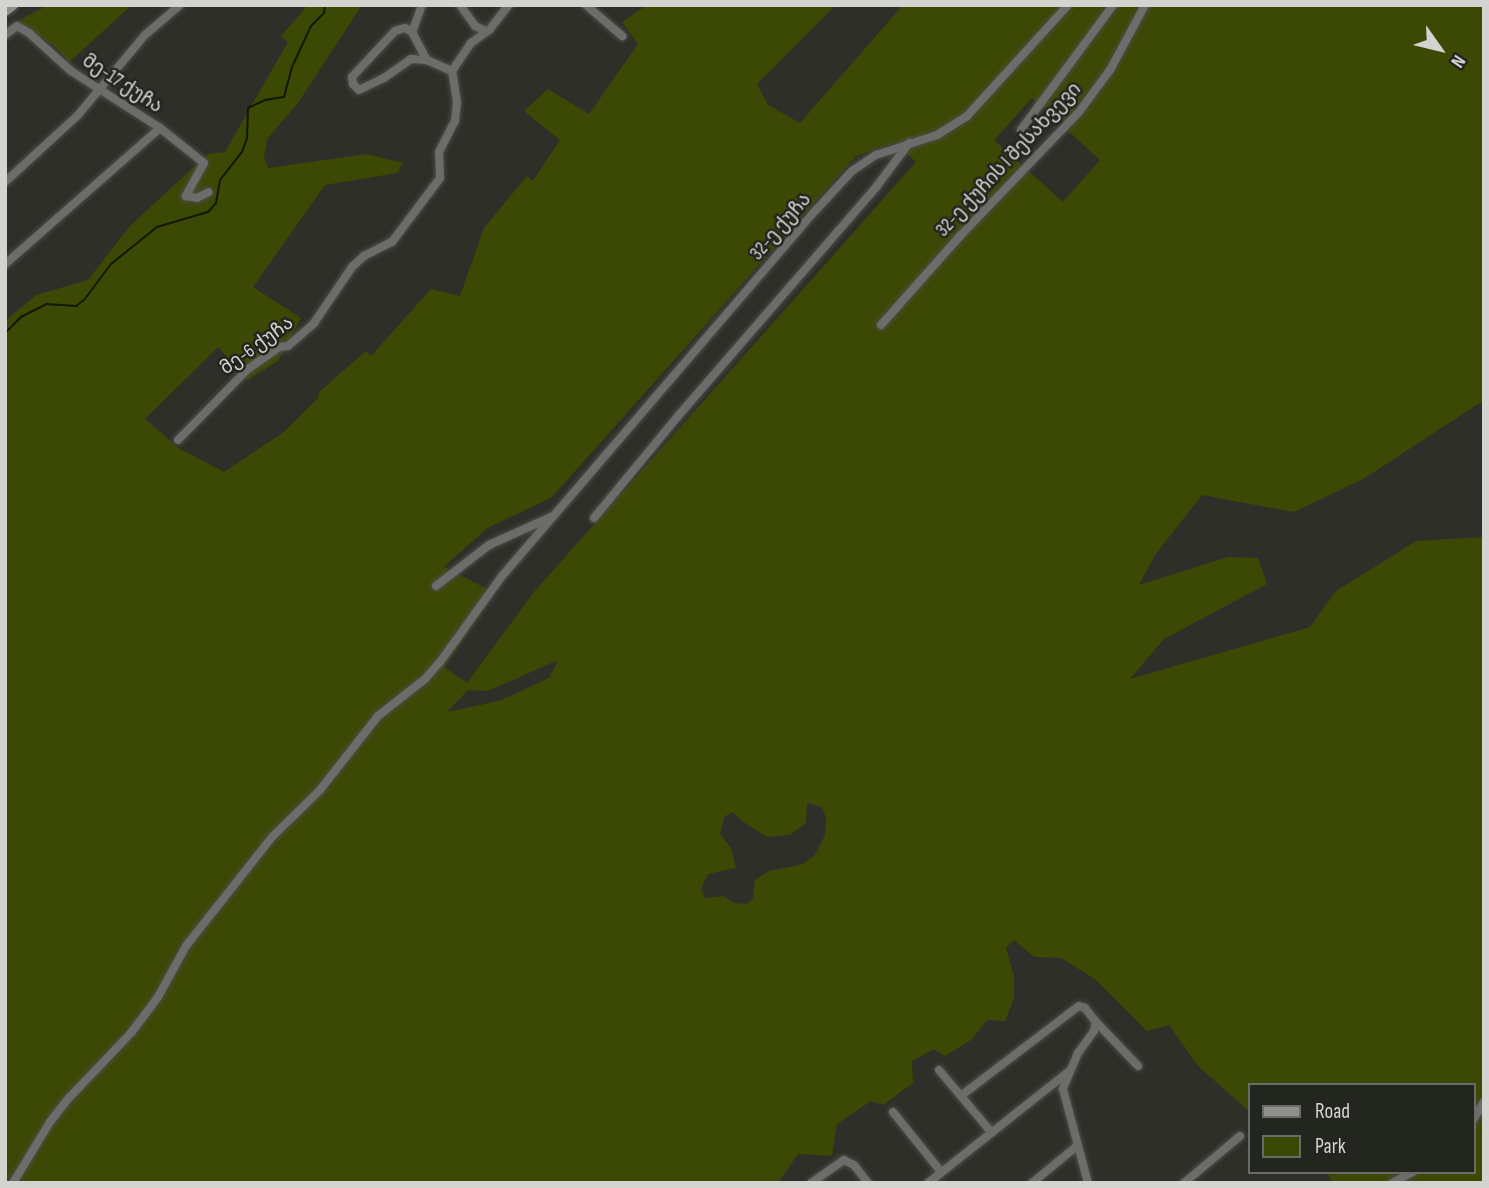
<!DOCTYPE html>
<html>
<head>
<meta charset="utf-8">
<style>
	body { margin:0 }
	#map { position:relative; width:1489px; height:1188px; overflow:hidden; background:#2d2f28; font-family:"Sofia Sans Condensed","Noto Sans Georgian",sans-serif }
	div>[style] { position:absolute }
	.green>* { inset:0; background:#3c4904 }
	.stream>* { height:2px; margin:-1px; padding:0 1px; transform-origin:1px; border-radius:1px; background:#121800 }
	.roads { filter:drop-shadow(0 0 2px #4b4d46) drop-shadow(0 0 2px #4b4d46) }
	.street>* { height:8px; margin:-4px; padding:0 4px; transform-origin:4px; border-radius:4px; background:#6c6d6a }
	.secondary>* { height:10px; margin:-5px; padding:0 5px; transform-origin:5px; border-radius:5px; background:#8f908b }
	span { translate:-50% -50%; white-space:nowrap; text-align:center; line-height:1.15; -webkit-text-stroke:5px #23251f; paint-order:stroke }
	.street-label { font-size:19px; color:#d3d4d0 }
	.frame { position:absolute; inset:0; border:7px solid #d3d4d0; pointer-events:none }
	.legend { position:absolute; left:1248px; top:1083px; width:228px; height:91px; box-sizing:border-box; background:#23251f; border:2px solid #696b66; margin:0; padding:9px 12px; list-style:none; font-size:21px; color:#d3d4d0 }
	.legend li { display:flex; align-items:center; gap:14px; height:35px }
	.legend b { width:35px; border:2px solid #696b66 }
	.north { position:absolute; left:1405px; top:14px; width:70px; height:70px; -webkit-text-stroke:5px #23251f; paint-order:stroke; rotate:124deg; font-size:19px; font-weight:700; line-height:28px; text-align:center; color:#d3d4d0 }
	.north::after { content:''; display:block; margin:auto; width:24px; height:32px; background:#d3d4d0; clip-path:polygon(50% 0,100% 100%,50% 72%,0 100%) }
</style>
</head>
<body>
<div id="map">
	<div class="green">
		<div style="clip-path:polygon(48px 5px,132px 5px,69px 62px,57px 48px,18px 21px)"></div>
		<div style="clip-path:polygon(evenodd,308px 5px,362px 5px,298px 103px,267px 139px,264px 158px,268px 168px,367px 154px,403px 163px,397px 173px,325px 185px,253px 287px,301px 318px,278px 361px,248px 380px,218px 347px,145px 419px,180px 449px,224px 472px,284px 432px,318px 398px,319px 392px,366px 351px,371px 356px,431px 289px,460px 296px,484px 228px,527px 176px,533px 181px,560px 140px,524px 111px,548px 89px,589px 114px,638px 44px,622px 22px,647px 5px,836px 5px,757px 84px,768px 105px,800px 123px,903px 5px,1484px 5px,1484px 400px,1365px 478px,1294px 512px,1202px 495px,1155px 555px,1139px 585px,1228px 557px,1258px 558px,1267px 584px,1164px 639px,1130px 679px,1310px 627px,1336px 591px,1416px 541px,1484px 537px,1484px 1183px,1333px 1183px,1327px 1172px,1473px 1172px,1473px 1085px,1249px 1085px,1249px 1111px,1199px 1067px,1169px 1025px,1147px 1031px,1095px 979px,1061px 958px,1034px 957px,1014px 940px,1006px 948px,1014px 976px,1014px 998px,1005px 1021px,987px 1020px,971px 1040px,945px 1056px,934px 1049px,912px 1061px,913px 1083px,883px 1105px,871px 1101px,837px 1124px,832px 1156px,798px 1154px,778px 1183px,5px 1183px,5px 321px,36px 295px,88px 280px,130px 226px,208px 154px,225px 152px,288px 42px,281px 36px,308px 5px,1032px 98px,1100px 160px,1063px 202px,994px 140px,1032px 98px,308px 5px,895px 143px,916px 162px,534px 592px,467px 683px,444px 667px,495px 593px,444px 567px,486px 529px,552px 497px,856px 156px,895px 143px,308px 5px,558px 660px,549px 678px,521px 691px,499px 701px,447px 712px,468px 690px,488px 691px,558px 660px,308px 5px,807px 803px,822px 807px,826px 818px,825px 835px,815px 855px,803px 864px,769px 871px,755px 880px,753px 898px,747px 904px,734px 903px,723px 896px,705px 898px,701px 889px,708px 874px,736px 868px,731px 848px,720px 834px,724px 817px,732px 812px,742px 821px,767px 837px,790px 835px,806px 823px,807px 803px)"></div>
	</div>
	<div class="stream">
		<div style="left:5px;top:333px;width:23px;rotate:-45deg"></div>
		<div style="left:21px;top:317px;width:28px;rotate:-27deg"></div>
		<div style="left:46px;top:304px;width:30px;rotate:4deg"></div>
		<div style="left:76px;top:306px;width:10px;rotate:-37deg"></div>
		<div style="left:84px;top:300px;width:45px;rotate:-53.1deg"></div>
		<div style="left:111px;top:264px;width:59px;rotate:-38.8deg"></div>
		<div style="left:157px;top:227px;width:53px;rotate:-16.4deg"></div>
		<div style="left:208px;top:212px;width:12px;rotate:-48deg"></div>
		<div style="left:216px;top:203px;width:23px;rotate:-80deg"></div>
		<div style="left:220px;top:180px;width:36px;rotate:-52deg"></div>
		<div style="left:242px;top:152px;width:15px;rotate:-70deg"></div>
		<div style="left:247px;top:138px;width:30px;rotate:-88deg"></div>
		<div style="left:248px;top:108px;width:19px;rotate:-25deg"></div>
		<div style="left:265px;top:100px;width:19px;rotate:-9deg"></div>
		<div style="left:284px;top:97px;width:31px;rotate:-75deg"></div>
		<div style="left:292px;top:67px;width:45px;rotate:-65.1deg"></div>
		<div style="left:311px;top:26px;width:18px;rotate:-45deg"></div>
		<div style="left:324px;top:13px;width:8px;rotate:-83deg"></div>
	</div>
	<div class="roads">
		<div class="street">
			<div style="left:422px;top:5px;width:29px;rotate:110deg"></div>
			<div style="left:412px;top:32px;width:32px;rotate:62deg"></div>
			<div style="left:427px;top:60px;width:27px;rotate:24deg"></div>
			<div style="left:460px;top:5px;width:26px;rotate:54deg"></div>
			<div style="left:475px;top:26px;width:10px;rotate:24deg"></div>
			<div style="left:586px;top:5px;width:48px;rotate:40.7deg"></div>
			<div style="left:412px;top:32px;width:8px;rotate:-150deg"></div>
			<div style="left:405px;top:28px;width:10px;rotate:163deg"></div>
			<div style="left:395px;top:31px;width:63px;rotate:133.1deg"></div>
			<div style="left:352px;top:77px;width:7px;rotate:82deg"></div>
			<div style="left:353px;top:84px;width:8px;rotate:45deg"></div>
			<div style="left:359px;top:90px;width:28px;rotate:-26deg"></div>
			<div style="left:384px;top:78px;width:33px;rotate:-35deg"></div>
			<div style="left:411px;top:59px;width:16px;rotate:4deg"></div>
			<div style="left:5px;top:35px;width:15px;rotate:-37deg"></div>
			<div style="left:17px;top:26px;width:14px;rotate:30deg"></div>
			<div style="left:29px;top:33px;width:57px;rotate:42.1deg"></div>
			<div style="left:71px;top:71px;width:106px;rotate:32.6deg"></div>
			<div style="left:160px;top:128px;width:206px;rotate:138.7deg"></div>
			<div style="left:160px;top:128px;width:56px;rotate:38.5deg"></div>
			<div style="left:204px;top:163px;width:38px;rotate:119deg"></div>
			<div style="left:186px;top:196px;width:11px;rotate:10deg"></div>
			<div style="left:197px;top:198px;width:13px;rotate:-27deg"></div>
			<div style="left:1021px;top:130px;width:155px;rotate:-53.6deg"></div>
			<div style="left:5px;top:182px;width:99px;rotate:-42.5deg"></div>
			<div style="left:78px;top:115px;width:104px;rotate:-50.1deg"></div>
			<div style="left:145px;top:35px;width:46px;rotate:-40.6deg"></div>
			<div style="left:881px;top:325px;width:120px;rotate:-48.4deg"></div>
			<div style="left:961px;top:235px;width:170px;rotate:-46.2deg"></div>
			<div style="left:1079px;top:112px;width:52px;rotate:-53.6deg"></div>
			<div style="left:1110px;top:70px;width:74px;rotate:-61.7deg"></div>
			<div style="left:178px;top:440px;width:100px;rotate:-45.4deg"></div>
			<div style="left:248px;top:369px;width:39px;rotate:-35deg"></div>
			<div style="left:280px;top:347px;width:8px;rotate:-7deg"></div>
			<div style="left:288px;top:346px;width:35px;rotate:-41deg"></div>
			<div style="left:314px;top:323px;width:68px;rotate:-55.8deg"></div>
			<div style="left:352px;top:267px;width:16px;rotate:-43deg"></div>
			<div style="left:364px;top:256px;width:31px;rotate:-27deg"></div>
			<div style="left:392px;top:242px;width:80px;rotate:-53.1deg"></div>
			<div style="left:440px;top:178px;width:26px;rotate:-92deg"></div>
			<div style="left:439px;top:152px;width:35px;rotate:-63deg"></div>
			<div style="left:455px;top:121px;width:19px;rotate:-84deg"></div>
			<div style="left:457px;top:102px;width:31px;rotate:-99deg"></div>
			<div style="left:452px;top:71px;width:34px;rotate:-56deg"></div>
			<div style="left:471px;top:43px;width:24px;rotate:-36deg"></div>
			<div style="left:490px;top:29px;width:31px;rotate:-52deg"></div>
			<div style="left:594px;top:518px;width:132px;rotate:-50.5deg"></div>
			<div style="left:678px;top:416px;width:304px;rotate:-49.1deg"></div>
			<div style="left:877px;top:186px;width:54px;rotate:-53.3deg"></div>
			<div style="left:436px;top:586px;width:67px;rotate:-37.7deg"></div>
			<div style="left:489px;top:545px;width:68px;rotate:-24.3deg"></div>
			<div style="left:1096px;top:1022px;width:61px;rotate:46.3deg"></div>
			<div style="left:939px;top:1070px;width:82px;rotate:49.9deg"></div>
			<div style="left:962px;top:1095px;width:147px;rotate:-37.3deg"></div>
			<div style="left:1079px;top:1006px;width:6px;rotate:18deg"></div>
			<div style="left:1085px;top:1008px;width:18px;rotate:52deg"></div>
			<div style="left:1096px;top:1022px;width:9px;rotate:103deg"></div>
			<div style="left:1094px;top:1031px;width:27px;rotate:126deg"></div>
			<div style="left:1078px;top:1053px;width:39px;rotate:113deg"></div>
			<div style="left:1063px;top:1089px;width:97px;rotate:75.1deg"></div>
			<div style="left:893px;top:1112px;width:77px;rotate:51.3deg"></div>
			<div style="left:1473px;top:1120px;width:21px;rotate:-59deg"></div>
			<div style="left:13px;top:1183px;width:71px;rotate:-58.8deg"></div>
			<div style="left:50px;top:1122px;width:31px;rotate:-52deg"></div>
			<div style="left:69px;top:1098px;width:90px;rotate:-46.4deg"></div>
			<div style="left:131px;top:1033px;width:45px;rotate:-53.1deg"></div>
			<div style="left:158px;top:997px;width:58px;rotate:-61.2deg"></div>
			<div style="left:186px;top:946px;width:140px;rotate:-51.7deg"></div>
			<div style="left:273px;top:836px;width:66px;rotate:-44.4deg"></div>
			<div style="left:320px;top:790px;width:94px;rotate:-51.9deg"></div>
			<div style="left:378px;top:716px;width:60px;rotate:-38.2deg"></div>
			<div style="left:425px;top:679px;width:23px;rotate:-49deg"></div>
			<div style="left:440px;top:662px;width:106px;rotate:-54.2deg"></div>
			<div style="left:502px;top:576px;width:482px;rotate:-49.4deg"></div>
			<div style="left:816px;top:210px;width:53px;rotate:-47.3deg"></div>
			<div style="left:852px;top:171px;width:29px;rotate:-34deg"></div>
			<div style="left:876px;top:155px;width:64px;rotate:-18.2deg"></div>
			<div style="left:937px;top:135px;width:36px;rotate:-32deg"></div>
			<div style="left:967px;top:116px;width:150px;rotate:-47.7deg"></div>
			<div style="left:811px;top:1183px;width:40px;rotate:-34.9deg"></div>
			<div style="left:844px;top:1160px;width:11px;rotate:27deg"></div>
			<div style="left:854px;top:1165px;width:23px;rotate:52deg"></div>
			<div style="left:928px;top:1183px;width:179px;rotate:-38.4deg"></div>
			<div style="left:1032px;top:1183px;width:58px;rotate:-39.4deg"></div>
			<div style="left:1184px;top:1183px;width:73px;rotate:-40deg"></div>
			<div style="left:1392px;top:1183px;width:24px;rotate:-28deg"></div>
		</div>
		<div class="secondary">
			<div style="left:5px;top:11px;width:10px;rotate:-37deg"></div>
		</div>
	</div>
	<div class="street-label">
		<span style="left:122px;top:84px;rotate:33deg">მე-17 ქუჩა</span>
		<span style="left:1009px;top:160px;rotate:-47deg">32-ე ქუჩის I შესახვევი</span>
		<span style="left:781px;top:227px;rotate:-49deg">32-ე ქუჩა</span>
		<span style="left:257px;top:346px;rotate:-36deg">მე-6 ქუჩა</span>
	</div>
	<div class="frame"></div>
	<ul class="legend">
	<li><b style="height:9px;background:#8f908b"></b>Road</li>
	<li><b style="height:19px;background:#3c4904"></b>Park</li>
	</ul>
	<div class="north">N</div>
</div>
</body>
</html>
